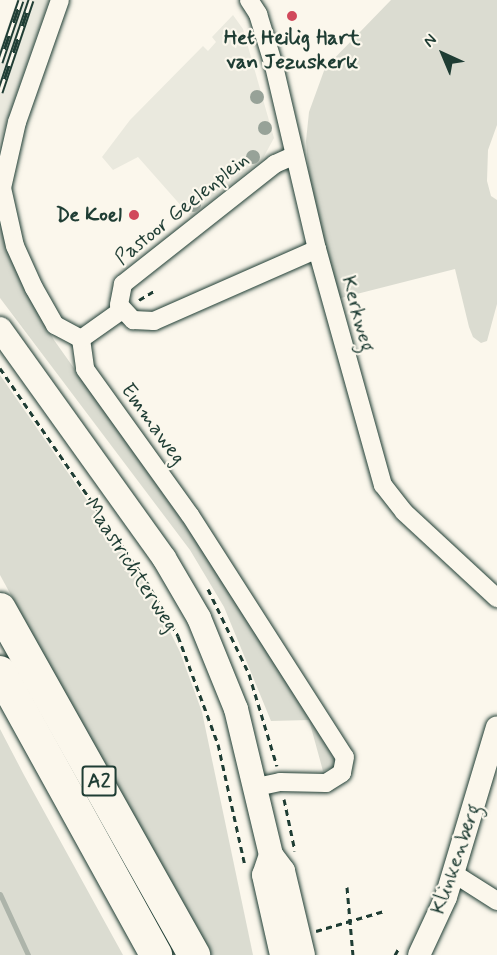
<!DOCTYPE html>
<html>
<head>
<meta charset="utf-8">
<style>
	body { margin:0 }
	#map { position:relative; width:497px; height:955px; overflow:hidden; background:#fbf7ec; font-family:Mynerve,sans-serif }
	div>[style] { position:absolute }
	.built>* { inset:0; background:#eae9de }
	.green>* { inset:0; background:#dbdcd1 }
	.stream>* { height:5px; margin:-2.5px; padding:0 2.5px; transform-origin:2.5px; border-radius:2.5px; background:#adb4aa }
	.path>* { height:3px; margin-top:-1.5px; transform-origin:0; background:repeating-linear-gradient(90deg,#1f3d34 0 6px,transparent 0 10.5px) }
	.roads { filter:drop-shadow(0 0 2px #1f3d34) drop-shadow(0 0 2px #1f3d34) }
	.minor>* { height:18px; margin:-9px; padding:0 9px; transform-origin:9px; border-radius:9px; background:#fbf7ec }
	.tertiary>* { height:22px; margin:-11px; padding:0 11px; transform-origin:11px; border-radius:11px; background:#fbf7ec }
	.secondary>* { height:24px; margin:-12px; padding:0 12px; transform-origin:12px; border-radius:12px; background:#fbf7ec }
	.motorway>* { height:32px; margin:-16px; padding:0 16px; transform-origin:16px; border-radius:16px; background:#fbf7ec }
	.rail>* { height:7px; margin-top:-3.5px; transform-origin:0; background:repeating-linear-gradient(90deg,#fbf7ec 0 14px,#1f3d34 0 28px); box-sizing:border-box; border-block:2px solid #1f3d34 }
	.trees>* { width:14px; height:14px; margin:-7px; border-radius:50%; background:#97a298 }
	.dots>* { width:16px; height:16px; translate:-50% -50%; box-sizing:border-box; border:3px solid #fbf7ec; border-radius:50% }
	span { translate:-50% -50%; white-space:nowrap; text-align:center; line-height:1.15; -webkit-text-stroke:4.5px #fbf7ec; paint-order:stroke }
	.shield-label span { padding:2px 4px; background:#fbf7ec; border:2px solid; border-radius:4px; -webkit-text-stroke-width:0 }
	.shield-label { font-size:20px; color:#1f3d34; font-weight:700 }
	.poi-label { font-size:21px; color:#1f3d34; font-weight:700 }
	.right { translate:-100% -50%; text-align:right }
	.street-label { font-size:21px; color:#1f3d34 }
	.north { position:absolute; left:413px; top:24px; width:60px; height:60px; -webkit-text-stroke:4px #fbf7ec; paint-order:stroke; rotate:316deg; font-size:16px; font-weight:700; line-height:24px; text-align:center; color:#1f3d34 }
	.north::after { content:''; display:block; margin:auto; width:21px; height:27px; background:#1f3d34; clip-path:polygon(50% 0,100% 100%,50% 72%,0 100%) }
</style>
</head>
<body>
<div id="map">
	<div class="built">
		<div style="clip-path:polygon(17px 0,49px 0,0 141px,0 49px)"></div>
		<div style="clip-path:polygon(233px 15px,243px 29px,274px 138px,262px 160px,191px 217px,138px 157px,113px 170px,102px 157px,130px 120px,203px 46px,208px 51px,216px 42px,212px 37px)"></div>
	</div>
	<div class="green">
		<div style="clip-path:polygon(391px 0,497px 0,497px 125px,488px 150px,487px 181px,491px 196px,497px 200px,497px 304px,487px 341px,481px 343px,473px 337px,469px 327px,455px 269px,337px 299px,310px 190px,306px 141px,309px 112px,325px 68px)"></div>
		<div style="clip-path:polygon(0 220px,36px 307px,54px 340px,238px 600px,339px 766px,323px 771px,309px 720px,271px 721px,224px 607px,190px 550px,0 298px)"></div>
		<div style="clip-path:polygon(0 375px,150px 591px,180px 652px,202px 712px,253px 955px,208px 955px,0 575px)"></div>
		<div style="clip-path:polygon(0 729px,24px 775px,123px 955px,0 955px)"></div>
	</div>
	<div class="stream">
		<div style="left:0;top:894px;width:67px;rotate:65.3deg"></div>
	</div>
	<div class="path">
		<div style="left:139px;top:300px;width:17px;rotate:-31deg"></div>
		<div style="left:0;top:368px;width:256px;rotate:55.5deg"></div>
		<div style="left:145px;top:579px;width:66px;rotate:59.9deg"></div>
		<div style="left:178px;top:636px;width:115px;rotate:69.7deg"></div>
		<div style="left:218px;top:744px;width:125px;rotate:77.5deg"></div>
		<div style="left:208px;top:589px;width:94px;rotate:64.2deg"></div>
		<div style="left:249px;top:674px;width:96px;rotate:73.1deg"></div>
		<div style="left:284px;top:799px;width:53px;rotate:78.1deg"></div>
		<div style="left:347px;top:887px;width:68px;rotate:85deg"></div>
		<div style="left:316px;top:931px;width:71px;rotate:-16.4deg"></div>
		<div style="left:395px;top:955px;width:10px;rotate:-61deg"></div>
	</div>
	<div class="roads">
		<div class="minor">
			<div style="left:60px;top:0;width:129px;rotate:109.4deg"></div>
			<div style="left:17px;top:122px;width:68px;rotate:102.8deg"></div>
			<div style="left:2px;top:188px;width:59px;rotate:77.4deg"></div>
			<div style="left:15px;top:246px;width:46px;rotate:65.7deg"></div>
			<div style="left:34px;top:288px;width:43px;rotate:60.4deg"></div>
			<div style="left:55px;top:325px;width:30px;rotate:28deg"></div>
			<div style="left:249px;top:0;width:17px;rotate:57deg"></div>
			<div style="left:258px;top:14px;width:54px;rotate:72.9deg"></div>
			<div style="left:274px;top:66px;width:188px;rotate:76.8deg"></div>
			<div style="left:317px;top:249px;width:245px;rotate:74.4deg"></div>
			<div style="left:383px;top:485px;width:34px;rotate:52deg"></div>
			<div style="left:404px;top:512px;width:127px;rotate:42.8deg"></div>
			<div style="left:293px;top:156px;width:20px;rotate:156deg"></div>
			<div style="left:275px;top:164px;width:194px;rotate:141.7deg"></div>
			<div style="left:123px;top:284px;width:21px;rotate:101deg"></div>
			<div style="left:119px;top:305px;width:21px;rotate:47deg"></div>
			<div style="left:133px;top:320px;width:21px;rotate:3deg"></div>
			<div style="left:154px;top:321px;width:178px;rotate:-23.8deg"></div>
			<div style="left:81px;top:339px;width:30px;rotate:82deg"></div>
			<div style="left:85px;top:369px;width:180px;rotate:54.3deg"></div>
			<div style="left:190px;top:515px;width:287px;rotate:57.4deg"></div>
			<div style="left:345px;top:757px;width:16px;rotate:101deg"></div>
			<div style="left:342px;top:773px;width:19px;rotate:148deg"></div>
			<div style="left:326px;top:783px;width:46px;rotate:-178.8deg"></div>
			<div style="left:280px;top:782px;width:25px;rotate:168deg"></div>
			<div style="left:81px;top:339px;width:50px;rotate:-35.3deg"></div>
			<div style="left:453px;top:873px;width:52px;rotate:32.5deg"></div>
		</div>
		<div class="tertiary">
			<div style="left:419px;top:955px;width:64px;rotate:-65deg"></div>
			<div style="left:446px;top:897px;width:177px;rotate:-73.3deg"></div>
		</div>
		<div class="secondary">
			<div style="left:0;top:329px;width:282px;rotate:54.4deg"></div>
			<div style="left:164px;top:558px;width:69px;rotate:59.7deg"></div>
			<div style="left:199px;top:618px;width:98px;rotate:67.9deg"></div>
			<div style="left:236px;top:709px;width:150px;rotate:76.5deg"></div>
			<div style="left:271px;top:855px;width:20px;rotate:53deg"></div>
			<div style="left:283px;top:871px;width:86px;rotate:76.6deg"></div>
			<div style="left:271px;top:855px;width:21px;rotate:109deg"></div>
			<div style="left:264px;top:875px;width:82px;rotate:77.3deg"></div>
		</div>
		<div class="motorway">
			<div style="left:0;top:609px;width:397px;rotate:60.7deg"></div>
			<div style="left:0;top:672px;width:323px;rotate:61.1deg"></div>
		</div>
	</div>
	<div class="rail">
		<div style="left:0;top:62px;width:65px;rotate:-71.3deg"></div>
		<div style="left:0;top:92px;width:97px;rotate:-71.4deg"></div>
	</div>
	<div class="trees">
		<div style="left:257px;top:97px"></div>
		<div style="left:265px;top:128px"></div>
		<div style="left:253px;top:157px"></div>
		<div style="left:194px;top:205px"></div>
	</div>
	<div class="dots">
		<div style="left:292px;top:16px;background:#d1495b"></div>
		<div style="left:134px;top:215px;background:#d1495b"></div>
	</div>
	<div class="shield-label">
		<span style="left:99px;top:781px">A2</span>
	</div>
	<div class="poi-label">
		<span style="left:292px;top:50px">Het Heilig Hart<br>van Jezuskerk</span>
		<span class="right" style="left:122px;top:215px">De Koel</span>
	</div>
	<div class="street-label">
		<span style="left:182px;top:209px;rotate:-39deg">Pastoor Geelenplein</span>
		<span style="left:358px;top:314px;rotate:75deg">Kerkweg</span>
		<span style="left:153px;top:424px;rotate:54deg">Emmaweg</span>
		<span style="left:131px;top:565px;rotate:57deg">Maastrichterweg</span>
		<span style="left:456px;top:859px;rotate:-71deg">Klinkenberg</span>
	</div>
	<div class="north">N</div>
</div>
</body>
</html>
